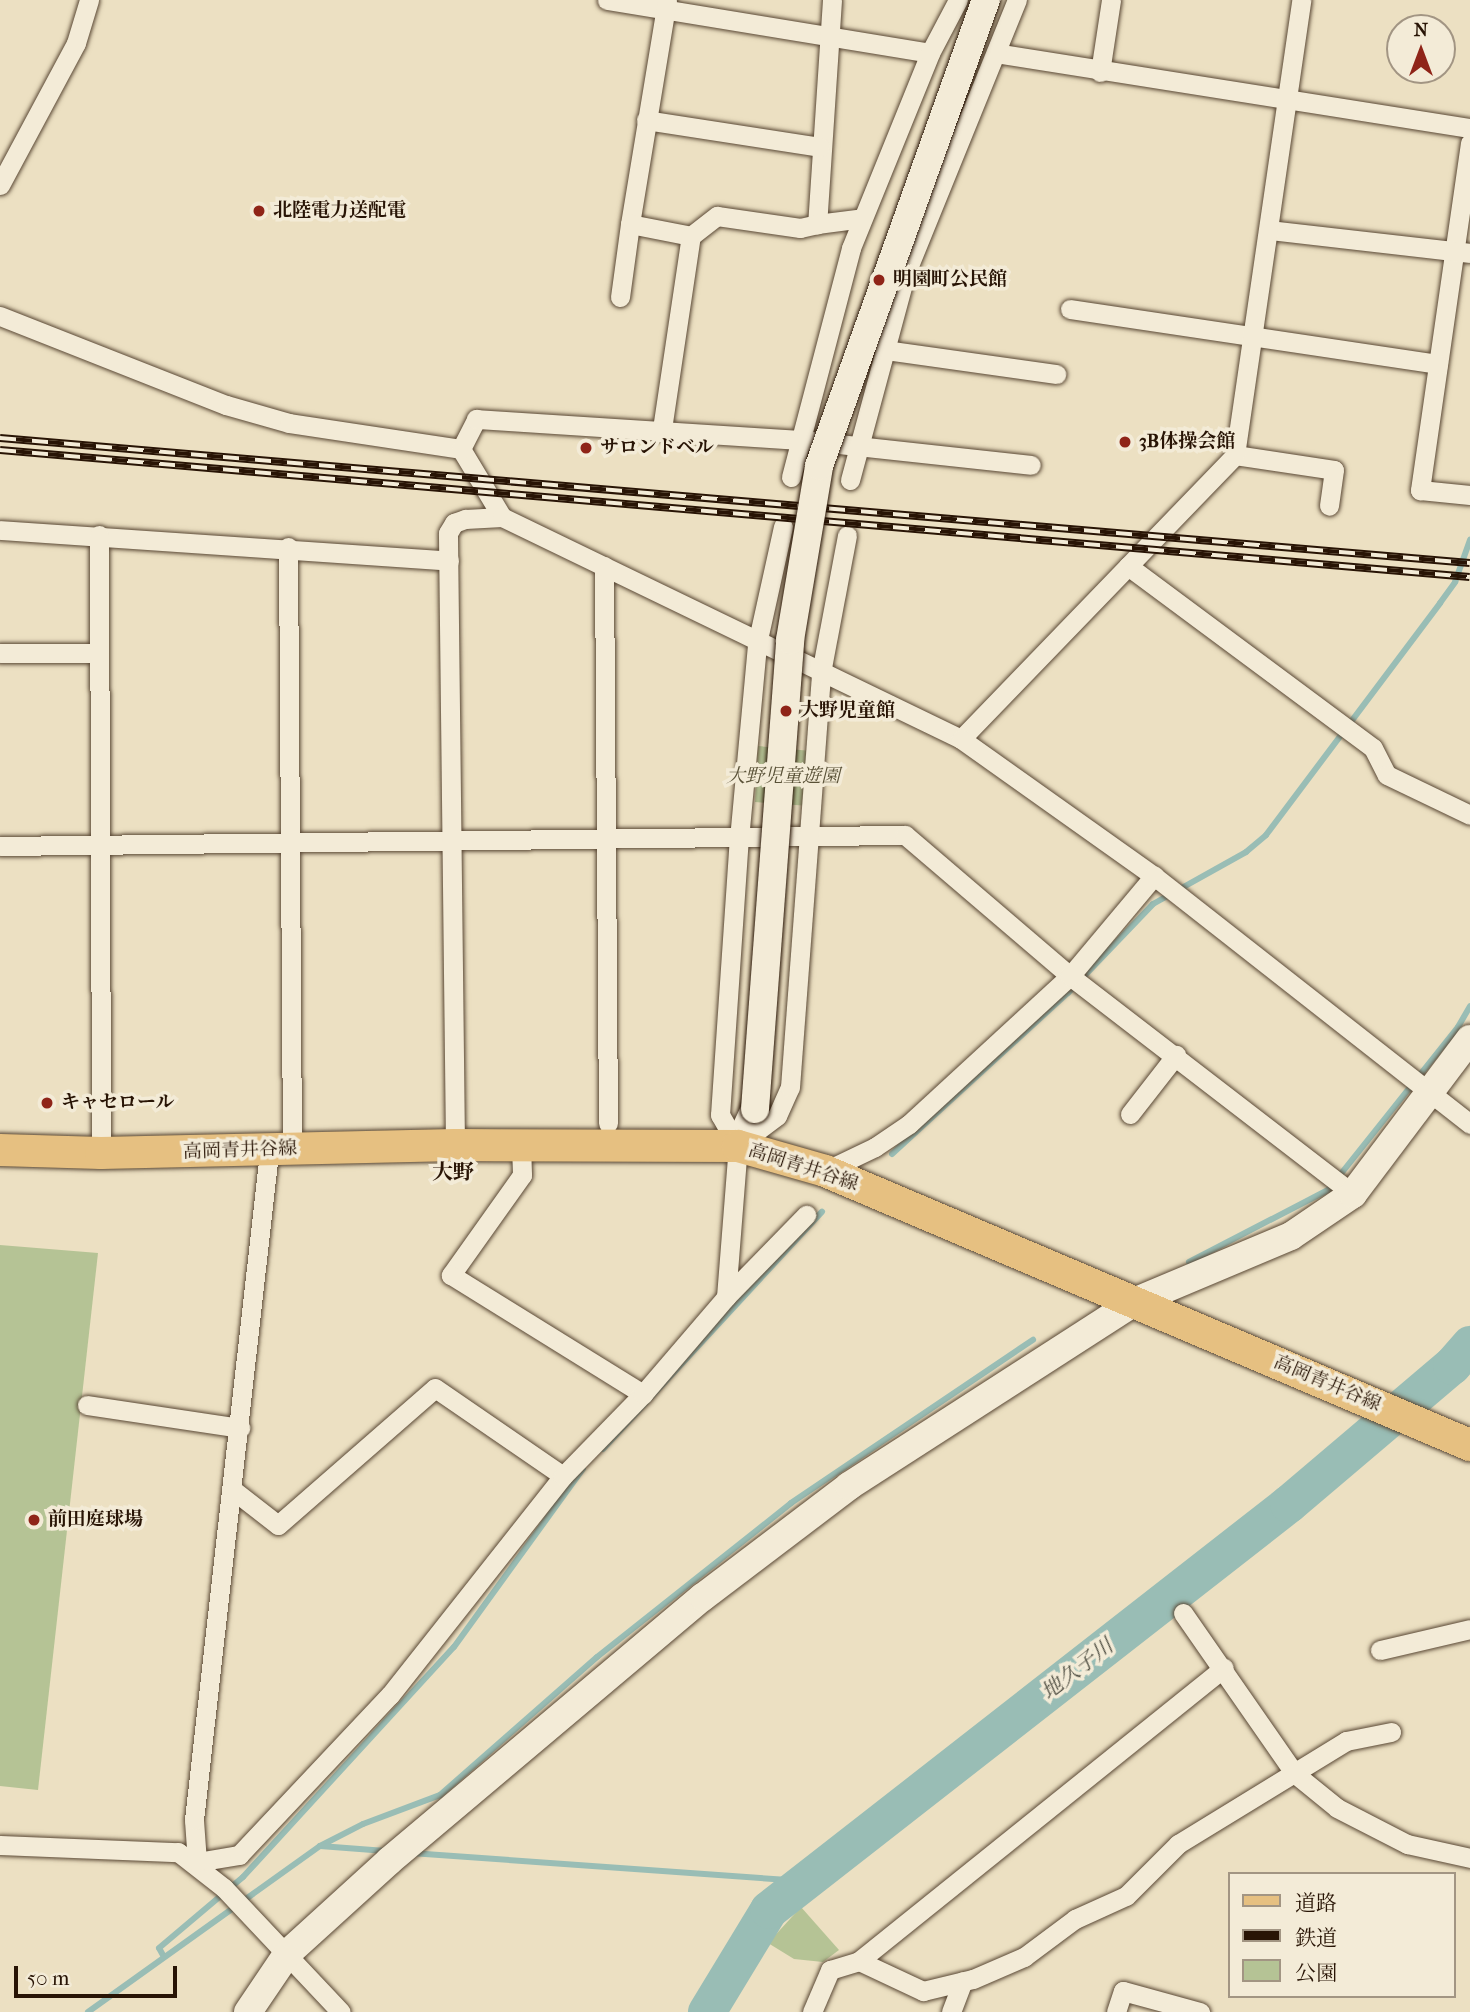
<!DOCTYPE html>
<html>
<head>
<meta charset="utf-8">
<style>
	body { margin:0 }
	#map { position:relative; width:1470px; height:2012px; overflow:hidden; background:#ece0c2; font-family:"IM FELL French Canon","Noto Serif JP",serif }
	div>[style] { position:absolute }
	.green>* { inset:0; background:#b5c395 }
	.stream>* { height:6px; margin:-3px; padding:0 3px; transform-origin:3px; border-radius:3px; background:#99bdb5 }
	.river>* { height:38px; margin:-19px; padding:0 19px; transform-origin:19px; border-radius:19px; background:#99bdb5 }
	.roads { filter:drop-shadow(0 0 2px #594734) drop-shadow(0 0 2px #594734) }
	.street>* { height:19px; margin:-9.5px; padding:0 9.5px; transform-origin:9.5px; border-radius:9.5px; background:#f3ebd7 }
	.secondary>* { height:28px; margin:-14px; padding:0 14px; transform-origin:14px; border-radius:14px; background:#f3ebd7 }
	.primary>* { height:32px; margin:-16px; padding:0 16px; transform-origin:16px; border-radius:16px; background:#e6c081 }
	.rail>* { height:8px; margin-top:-4px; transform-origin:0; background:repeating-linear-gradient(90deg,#f3ebd7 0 16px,#281405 0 32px); box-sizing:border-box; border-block:2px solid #281405 }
	.bridges { filter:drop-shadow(0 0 2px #281405) drop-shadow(0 0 2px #281405) }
	.secondary-bridge>* { height:28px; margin:-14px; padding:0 14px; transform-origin:14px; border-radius:14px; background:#f3ebd7 }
	.dots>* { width:19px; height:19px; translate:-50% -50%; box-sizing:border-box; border:4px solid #f3ebd7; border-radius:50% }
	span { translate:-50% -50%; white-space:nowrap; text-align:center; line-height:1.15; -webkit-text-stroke:7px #f3ebd7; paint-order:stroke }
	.poi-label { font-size:19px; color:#281405; font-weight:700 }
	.left { translate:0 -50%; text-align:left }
	.park-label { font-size:19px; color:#595137; font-style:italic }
	.street-label { font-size:19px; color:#281405 }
	.neighbourhood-label { font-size:21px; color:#281405; font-weight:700 }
	.water-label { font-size:21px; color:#504f43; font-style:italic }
	.legend { position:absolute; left:1228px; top:1872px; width:228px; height:126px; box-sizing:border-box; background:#f3ebd7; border:2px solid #a29583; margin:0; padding:9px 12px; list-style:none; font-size:21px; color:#281405 }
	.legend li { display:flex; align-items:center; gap:14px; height:35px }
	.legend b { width:35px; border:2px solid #a29583 }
	.north { position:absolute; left:1386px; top:14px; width:70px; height:70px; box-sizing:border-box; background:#f3ebd7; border:2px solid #a29583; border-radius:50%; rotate:0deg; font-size:19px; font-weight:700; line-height:28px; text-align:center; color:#281405 }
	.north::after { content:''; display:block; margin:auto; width:24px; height:32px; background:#8f2418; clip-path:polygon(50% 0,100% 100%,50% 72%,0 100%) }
	.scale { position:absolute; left:14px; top:1966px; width:163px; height:32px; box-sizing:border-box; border:4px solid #281405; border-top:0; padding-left:9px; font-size:21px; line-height:24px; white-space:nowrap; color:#281405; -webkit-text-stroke:5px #f3ebd7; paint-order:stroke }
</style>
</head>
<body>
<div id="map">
	<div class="green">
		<div style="clip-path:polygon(758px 746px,811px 751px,809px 806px,755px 802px)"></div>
		<div style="clip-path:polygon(0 1245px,98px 1253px,38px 1790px,0 1786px)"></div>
		<div style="clip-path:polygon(801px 1907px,839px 1950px,823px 1962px,794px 1959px,768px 1943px)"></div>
	</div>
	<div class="stream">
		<div style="left:892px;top:1154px;width:239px;rotate:-42.5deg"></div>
		<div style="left:1068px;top:993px;width:123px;rotate:-46.3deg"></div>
		<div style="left:1153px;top:904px;width:107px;rotate:-29.2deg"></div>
		<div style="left:1246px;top:852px;width:26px;rotate:-40deg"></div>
		<div style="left:1266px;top:835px;width:290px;rotate:-53.1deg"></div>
		<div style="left:1440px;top:603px;width:26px;rotate:-54deg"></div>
		<div style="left:1455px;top:582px;width:45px;rotate:-70.3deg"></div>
		<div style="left:1189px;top:1262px;width:157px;rotate:-27.4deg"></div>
		<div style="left:1328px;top:1190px;width:208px;rotate:-51.4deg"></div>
		<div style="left:1458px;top:1027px;width:24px;rotate:-60deg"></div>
		<div style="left:603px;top:1449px;width:323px;rotate:-47.3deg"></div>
		<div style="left:320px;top:1846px;width:48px;rotate:-27.1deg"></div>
		<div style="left:363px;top:1824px;width:82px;rotate:-20.6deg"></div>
		<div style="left:440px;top:1795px;width:209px;rotate:-41.3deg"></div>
		<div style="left:597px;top:1657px;width:248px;rotate:-38.4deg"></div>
		<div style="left:791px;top:1503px;width:292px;rotate:-34deg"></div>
		<div style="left:411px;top:1853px;width:393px;rotate:4.1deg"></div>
		<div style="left:164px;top:1957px;width:10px;rotate:-119deg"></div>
		<div style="left:159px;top:1948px;width:110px;rotate:-40.2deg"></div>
		<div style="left:243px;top:1877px;width:312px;rotate:-47.5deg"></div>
		<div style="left:454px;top:1647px;width:220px;rotate:-54.1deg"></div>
		<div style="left:88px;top:2012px;width:285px;rotate:-35.6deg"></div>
		<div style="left:320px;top:1846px;width:66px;rotate:4.3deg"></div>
	</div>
	<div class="river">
		<div style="left:707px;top:2012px;width:119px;rotate:-58.7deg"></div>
		<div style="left:769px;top:1910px;width:660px;rotate:-37.98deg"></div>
		<div style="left:1289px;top:1504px;width:214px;rotate:-40.3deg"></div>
		<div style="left:1452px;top:1366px;width:28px;rotate:-49deg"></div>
	</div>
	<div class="roads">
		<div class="street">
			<div style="left:607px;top:0;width:327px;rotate:9.3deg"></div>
			<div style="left:832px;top:0;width:225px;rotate:93.8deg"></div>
			<div style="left:817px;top:224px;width:46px;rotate:-7.4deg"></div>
			<div style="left:996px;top:53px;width:480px;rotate:9deg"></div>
			<div style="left:1100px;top:72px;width:73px;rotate:-81.3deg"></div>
			<div style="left:646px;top:120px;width:176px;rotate:8.8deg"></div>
			<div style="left:1470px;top:143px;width:351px;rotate:98.2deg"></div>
			<div style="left:1420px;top:490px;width:50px;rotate:5.7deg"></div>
			<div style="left:0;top:185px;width:161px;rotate:-61.8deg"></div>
			<div style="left:76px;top:43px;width:45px;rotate:-73.2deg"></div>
			<div style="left:630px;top:224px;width:227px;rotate:-80.6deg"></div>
			<div style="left:1269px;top:230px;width:202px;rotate:6.5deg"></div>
			<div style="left:620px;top:297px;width:74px;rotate:-82.2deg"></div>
			<div style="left:630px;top:224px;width:62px;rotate:11.1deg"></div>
			<div style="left:1070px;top:309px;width:372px;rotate:8.5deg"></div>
			<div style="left:0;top:316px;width:243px;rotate:21.5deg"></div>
			<div style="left:226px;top:405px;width:66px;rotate:15.9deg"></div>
			<div style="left:289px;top:423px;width:174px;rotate:8.6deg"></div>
			<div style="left:461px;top:449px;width:79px;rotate:58.9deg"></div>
			<div style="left:885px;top:350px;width:173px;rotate:8deg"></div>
			<div style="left:662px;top:429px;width:195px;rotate:-81.5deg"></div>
			<div style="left:691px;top:236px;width:33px;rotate:-38deg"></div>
			<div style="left:717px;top:216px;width:84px;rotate:8.2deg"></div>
			<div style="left:800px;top:228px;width:17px;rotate:-13deg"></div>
			<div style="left:461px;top:449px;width:34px;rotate:-63deg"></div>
			<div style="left:476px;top:419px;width:327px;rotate:3.7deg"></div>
			<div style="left:802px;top:440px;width:230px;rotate:6.2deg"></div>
			<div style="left:1235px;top:455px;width:100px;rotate:8.6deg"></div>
			<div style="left:1334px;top:470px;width:36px;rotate:98deg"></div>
			<div style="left:791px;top:477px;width:237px;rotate:-75.3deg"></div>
			<div style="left:851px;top:248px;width:210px;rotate:-67.9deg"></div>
			<div style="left:930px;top:53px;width:60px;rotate:-62.2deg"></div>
			<div style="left:850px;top:480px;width:214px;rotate:-74.9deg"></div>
			<div style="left:906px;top:273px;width:295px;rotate:-67.9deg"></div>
			<div style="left:0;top:530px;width:450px;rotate:3.9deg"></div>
			<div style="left:99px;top:535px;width:618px;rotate:89.81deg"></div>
			<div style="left:288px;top:547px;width:603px;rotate:89.62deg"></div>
			<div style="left:604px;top:566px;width:557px;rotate:89.59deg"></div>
			<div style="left:1128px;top:566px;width:305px;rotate:36.6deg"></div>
			<div style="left:1373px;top:748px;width:30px;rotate:63deg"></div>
			<div style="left:1387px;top:775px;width:92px;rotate:25.7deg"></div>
			<div style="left:0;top:653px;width:99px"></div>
			<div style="left:961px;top:739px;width:395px;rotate:-46deg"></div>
			<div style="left:1235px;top:455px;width:460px;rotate:-81.7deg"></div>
			<div style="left:0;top:846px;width:905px;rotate:-0.7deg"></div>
			<div style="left:905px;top:835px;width:217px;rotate:40.5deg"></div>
			<div style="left:1070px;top:976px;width:357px;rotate:37.6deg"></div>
			<div style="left:1130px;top:1114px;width:75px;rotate:-52.1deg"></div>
			<div style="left:741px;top:1143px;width:45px;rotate:-36.9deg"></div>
			<div style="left:777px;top:1116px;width:32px;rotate:-66deg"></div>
			<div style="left:790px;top:1087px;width:415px;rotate:-85.7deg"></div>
			<div style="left:821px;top:673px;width:140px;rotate:-79.3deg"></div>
			<div style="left:455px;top:1145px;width:612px;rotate:-90.66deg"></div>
			<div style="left:448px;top:533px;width:12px;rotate:-59deg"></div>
			<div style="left:454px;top:523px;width:12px;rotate:-20deg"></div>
			<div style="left:465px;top:519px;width:37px;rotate:-3deg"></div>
			<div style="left:502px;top:517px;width:510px;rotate:25.81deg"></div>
			<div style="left:961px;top:739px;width:237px;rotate:35.4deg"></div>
			<div style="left:1154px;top:876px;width:402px;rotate:38.1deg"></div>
			<div style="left:521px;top:1145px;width:30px;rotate:88deg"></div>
			<div style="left:522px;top:1175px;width:123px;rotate:125.4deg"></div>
			<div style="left:451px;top:1275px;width:226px;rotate:31.8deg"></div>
			<div style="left:825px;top:1171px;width:55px;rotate:-25.6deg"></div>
			<div style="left:875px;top:1147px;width:41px;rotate:-34.1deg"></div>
			<div style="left:909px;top:1124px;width:219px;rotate:-42.6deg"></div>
			<div style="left:1070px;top:976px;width:131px;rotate:-50deg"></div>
			<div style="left:726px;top:1297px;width:115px;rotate:-45.7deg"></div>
			<div style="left:87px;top:1405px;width:155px;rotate:8.5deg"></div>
			<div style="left:233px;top:1490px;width:57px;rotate:37.9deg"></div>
			<div style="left:278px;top:1525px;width:208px;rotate:-41.1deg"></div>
			<div style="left:435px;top:1388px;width:155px;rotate:34.5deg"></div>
			<div style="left:1183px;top:1613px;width:195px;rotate:55.2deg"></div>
			<div style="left:1294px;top:1773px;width:55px;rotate:39.1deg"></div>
			<div style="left:1337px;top:1808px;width:79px;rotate:27.2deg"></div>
			<div style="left:1407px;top:1844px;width:65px;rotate:12.5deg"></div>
			<div style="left:1380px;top:1650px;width:92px;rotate:-13.1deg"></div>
			<div style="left:0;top:1845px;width:178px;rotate:2.3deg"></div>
			<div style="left:178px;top:1852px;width:58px;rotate:38deg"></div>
			<div style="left:224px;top:1888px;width:170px;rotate:46.7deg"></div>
			<div style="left:197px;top:1862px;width:43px;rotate:-9.5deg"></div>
			<div style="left:239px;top:1855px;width:220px;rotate:-46.7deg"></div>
			<div style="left:390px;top:1695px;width:279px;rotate:-51.7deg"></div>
			<div style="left:563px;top:1476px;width:115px;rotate:-45.7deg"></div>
			<div style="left:643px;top:1394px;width:128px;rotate:-49.4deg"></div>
			<div style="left:726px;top:1297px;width:151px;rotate:-85.5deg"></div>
			<div style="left:738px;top:1146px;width:36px;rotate:-120deg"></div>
			<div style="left:720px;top:1115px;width:277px;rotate:-86.1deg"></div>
			<div style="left:739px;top:839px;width:196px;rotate:-84.7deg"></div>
			<div style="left:757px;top:644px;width:120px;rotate:-77.5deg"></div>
			<div style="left:197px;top:1862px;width:42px;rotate:-94.1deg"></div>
			<div style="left:194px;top:1820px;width:672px;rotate:-83.59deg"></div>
			<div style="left:859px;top:1961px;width:468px;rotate:-38.8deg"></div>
			<div style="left:812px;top:2012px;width:46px;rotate:-66.8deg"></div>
			<div style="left:830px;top:1970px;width:30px;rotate:-17deg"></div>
			<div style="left:859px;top:1961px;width:71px;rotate:25.1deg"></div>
			<div style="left:923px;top:1991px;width:51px;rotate:-13.5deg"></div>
			<div style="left:973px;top:1979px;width:56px;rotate:-23.3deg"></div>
			<div style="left:1024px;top:1957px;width:64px;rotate:-36.7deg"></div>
			<div style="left:1075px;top:1919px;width:56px;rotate:-24.3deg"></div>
			<div style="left:1126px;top:1896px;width:74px;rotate:-45deg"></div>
			<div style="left:1178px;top:1844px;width:197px;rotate:-31.5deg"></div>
			<div style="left:1346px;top:1741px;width:46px;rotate:-11.3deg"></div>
			<div style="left:951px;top:2012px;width:33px;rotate:-69deg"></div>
			<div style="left:1116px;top:2012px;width:22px;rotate:-72deg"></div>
			<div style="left:1123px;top:1991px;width:80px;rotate:15.3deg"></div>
		</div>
		<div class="secondary">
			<div style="left:738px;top:1146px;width:41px;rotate:-65.3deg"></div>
			<div style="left:248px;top:2012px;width:71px;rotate:-55.9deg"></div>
			<div style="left:288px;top:1953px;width:137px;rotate:-42.3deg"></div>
			<div style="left:389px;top:1861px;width:410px;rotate:-40.1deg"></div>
			<div style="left:703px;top:1597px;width:183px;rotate:-37.2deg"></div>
			<div style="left:849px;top:1486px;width:339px;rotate:-32.8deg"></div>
			<div style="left:1134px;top:1302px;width:170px;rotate:-22.8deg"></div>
			<div style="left:1291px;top:1236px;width:75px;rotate:-34.1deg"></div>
			<div style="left:1353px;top:1194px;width:194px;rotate:-53deg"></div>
		</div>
		<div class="primary">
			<div style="left:0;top:1150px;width:101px;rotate:1.7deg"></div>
			<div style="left:101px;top:1153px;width:354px;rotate:-1.3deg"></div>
			<div style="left:455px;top:1145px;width:283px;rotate:0.2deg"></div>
			<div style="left:738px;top:1146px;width:91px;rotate:16deg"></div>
			<div style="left:825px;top:1171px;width:701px;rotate:23.02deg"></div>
		</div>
	</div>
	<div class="rail">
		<div style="left:0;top:438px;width:1475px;rotate:4.86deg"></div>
		<div style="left:0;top:450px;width:1475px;rotate:4.94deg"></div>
	</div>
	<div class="bridges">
		<div class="secondary-bridge">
			<div style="left:755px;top:1109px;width:470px;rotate:-85.7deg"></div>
			<div style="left:790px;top:640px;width:176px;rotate:-80.5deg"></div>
			<div style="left:819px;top:466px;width:495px;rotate:-70.3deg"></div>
		</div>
	</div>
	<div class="dots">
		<div style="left:259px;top:211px;background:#8f2418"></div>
		<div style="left:879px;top:280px;background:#8f2418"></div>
		<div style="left:1125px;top:442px;background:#8f2418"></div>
		<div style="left:586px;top:448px;background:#8f2418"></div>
		<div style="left:786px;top:711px;background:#8f2418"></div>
		<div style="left:47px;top:1103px;background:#8f2418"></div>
		<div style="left:34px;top:1520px;background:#8f2418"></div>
	</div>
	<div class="poi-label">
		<span class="left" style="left:273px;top:211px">北陸電力送配電</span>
		<span class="left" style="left:893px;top:280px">明園町公民館</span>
		<span class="left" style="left:1139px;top:442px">3B体操会館</span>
		<span class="left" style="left:600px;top:448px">サロンドベル</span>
		<span class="left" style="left:800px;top:711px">大野児童館</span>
		<span class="left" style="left:61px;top:1103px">キャセロール</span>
		<span class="left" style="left:48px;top:1520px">前田庭球場</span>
	</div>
	<div class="park-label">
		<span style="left:783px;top:777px">大野児童遊園</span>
	</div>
	<div class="street-label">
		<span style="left:240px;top:1151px;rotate:-2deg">高岡青井谷線</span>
		<span style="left:803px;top:1168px;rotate:18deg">高岡青井谷線</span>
		<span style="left:1327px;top:1384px;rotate:23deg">高岡青井谷線</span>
	</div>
	<div class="neighbourhood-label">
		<span style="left:453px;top:1172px">大野</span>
	</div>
	<div class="water-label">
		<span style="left:1077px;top:1669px;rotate:-38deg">地久子川</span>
	</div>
	<ul class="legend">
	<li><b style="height:9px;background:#e6c081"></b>道路</li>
	<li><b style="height:9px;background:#281405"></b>鉄道</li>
	<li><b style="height:19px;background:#b5c395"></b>公園</li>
	</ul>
	<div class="north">N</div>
	<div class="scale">50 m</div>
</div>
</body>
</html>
